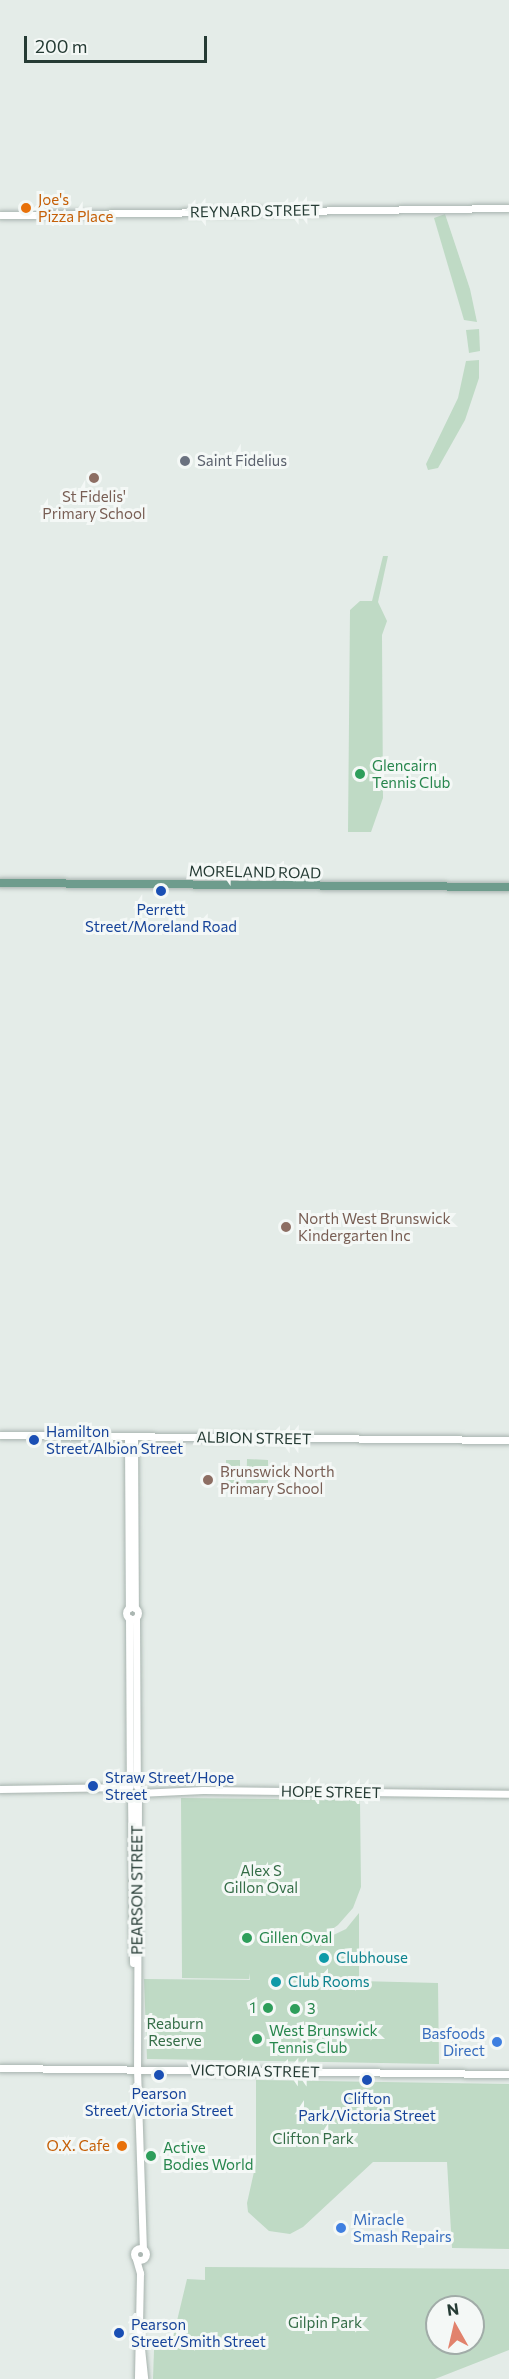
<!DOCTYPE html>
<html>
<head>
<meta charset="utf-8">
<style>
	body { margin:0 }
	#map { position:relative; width:509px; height:2379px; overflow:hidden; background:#e4ece8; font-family:Commissioner,sans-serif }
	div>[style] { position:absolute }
	.green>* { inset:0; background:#bfdac5 }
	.roads { filter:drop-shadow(0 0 2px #a7b3ae) drop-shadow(0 0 2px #a7b3ae) }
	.minor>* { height:7px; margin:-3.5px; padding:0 3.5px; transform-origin:3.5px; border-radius:3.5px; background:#fff }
	.minor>.ring { margin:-3.5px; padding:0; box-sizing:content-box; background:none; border:7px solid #fff; border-radius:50% }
	.major>* { height:8px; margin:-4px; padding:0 4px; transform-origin:4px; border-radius:4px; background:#6e9c8d }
	.dots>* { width:16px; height:16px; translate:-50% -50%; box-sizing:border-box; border:3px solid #f4f8f6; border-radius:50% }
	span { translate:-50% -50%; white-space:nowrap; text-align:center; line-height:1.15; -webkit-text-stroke:6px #f4f8f6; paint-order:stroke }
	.food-label { font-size:15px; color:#c56008 }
	.left { translate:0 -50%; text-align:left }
	.right { translate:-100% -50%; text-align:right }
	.street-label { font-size:15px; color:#253b34 }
	.worship-label { font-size:15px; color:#5b616d }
	.education-label { font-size:15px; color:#785e54 }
	.leisure-label { font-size:15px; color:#27864d }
	.transit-label { font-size:15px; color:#164399 }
	.park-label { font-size:15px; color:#346d47 }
	.culture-label { font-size:15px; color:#0d838f }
	.shop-label { font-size:15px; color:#366cbe }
	.north { position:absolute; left:425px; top:2295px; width:60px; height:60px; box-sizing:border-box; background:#f4f8f6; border:2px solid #a1aca8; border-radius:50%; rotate:352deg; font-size:16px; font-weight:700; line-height:24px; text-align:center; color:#253b34 }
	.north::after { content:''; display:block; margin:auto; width:21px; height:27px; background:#e1826c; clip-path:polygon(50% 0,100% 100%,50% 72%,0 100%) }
	.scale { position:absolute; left:24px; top:36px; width:183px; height:27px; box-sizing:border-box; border:3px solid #253b34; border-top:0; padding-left:8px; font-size:18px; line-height:21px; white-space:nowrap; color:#253b34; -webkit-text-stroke:4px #f4f8f6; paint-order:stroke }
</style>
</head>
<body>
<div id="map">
	<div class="green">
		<div style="clip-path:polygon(445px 214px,470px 289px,477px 322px,464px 320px,434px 218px)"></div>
		<div style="clip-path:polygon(479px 329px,480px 351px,469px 353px,466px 330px)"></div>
		<div style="clip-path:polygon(479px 360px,479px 378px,465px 420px,438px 468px,428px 470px,426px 464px,458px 398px,466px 361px)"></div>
		<div style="clip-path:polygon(383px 556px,388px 556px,378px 602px,387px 621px,382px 635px,383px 798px,371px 832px,348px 832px,350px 610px,360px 601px,372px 601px)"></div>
		<div style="clip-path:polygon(247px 1459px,268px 1460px,268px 1492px,246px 1492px)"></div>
		<div style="clip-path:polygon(226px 1460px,240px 1460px,240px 1486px,226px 1486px)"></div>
		<div style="clip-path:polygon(181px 1798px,360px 1800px,361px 1887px,353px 1908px,338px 1925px,306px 1948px,346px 1929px,359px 1913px,359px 1981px,438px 1983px,439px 2064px,147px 2059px,144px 1979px,250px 1980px,249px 1973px,249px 1979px,182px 1978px)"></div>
		<div style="clip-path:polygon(256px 2080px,509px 2084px,509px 2249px,452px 2248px,447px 2162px,373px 2162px,303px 2227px,290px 2234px,269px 2231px,248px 2212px,247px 2203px,256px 2163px)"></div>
		<div style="clip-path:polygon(evenodd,205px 2267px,509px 2269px,509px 2350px,435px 2379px,153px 2379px,154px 2350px,170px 2350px,187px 2279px,205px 2280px,205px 2267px,437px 2307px,473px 2307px,473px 2343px,437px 2343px,437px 2307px)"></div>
	</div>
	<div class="roads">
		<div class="minor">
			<div style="left:0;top:215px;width:509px;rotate:-0.79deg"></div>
			<div style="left:0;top:1435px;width:509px;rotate:0.56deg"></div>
			<div style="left:128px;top:1436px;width:172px;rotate:89.7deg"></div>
			<div style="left:134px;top:1436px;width:172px;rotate:89.7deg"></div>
			<div class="ring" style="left:126px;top:1607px;width:5px;height:5px"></div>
			<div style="left:129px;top:1618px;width:168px;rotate:89.7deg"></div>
			<div style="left:136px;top:1618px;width:168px;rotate:89.7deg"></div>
			<div style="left:0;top:1789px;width:129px;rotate:-0.9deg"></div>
			<div style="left:138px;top:1793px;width:65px;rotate:-2.6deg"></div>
			<div style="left:203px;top:1790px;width:306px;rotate:0.7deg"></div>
			<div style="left:138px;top:1794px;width:275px;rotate:90.2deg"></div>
			<div style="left:137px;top:2069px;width:179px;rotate:88.1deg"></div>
			<div style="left:131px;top:1795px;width:168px;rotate:89.3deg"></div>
			<div style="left:0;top:2068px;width:509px;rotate:0.68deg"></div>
			<div class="ring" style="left:134px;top:2248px;width:5px;height:5px"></div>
			<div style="left:136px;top:2259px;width:15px;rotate:74deg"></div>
			<div style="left:140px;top:2273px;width:106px;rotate:91.1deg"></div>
			<div style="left:141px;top:2348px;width:31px;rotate:84deg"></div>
		</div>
		<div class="major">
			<div style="left:0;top:883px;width:509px;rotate:0.45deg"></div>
		</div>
	</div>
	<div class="dots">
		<div style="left:26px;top:208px;background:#e8710a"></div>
		<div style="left:185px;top:461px;background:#6b7280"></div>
		<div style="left:94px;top:478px;background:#8d6e63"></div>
		<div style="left:360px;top:774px;background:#2e9e5b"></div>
		<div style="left:161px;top:891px;background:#1a4fb4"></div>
		<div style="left:286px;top:1227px;background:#8d6e63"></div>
		<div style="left:34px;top:1440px;background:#1a4fb4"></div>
		<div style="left:208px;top:1480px;background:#8d6e63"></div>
		<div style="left:93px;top:1786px;background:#1a4fb4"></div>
		<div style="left:247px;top:1938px;background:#2e9e5b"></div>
		<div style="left:324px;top:1958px;background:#0f9aa8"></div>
		<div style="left:276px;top:1982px;background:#0f9aa8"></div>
		<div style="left:268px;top:2008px;background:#2e9e5b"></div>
		<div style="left:295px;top:2009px;background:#2e9e5b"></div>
		<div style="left:257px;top:2039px;background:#2e9e5b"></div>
		<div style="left:497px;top:2042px;background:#3f7fe0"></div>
		<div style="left:159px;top:2075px;background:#1a4fb4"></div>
		<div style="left:367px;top:2080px;background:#1a4fb4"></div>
		<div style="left:122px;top:2146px;background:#e8710a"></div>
		<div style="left:151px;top:2156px;background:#2e9e5b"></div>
		<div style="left:341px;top:2228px;background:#3f7fe0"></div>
		<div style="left:119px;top:2333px;background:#1a4fb4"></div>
	</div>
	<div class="food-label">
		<span class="left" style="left:38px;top:208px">Joe's<br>Pizza Place</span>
		<span class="right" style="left:110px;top:2146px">O.X. Cafe</span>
	</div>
	<div class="street-label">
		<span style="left:255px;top:211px;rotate:-1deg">REYNARD STREET</span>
		<span style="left:255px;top:872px;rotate:1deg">MORELAND ROAD</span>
		<span style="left:254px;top:1438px;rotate:1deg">ALBION STREET</span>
		<span style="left:331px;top:1792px;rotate:1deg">HOPE STREET</span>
		<span style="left:137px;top:1890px;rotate:-90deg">PEARSON STREET</span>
		<span style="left:255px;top:2071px;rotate:1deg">VICTORIA STREET</span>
	</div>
	<div class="worship-label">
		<span class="left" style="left:197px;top:461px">Saint Fidelius</span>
	</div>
	<div class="education-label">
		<span style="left:94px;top:505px">St Fidelis'<br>Primary School</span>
		<span class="left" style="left:298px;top:1227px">North West Brunswick<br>Kindergarten Inc</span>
		<span class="left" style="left:220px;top:1480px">Brunswick North<br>Primary School</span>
	</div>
	<div class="leisure-label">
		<span class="left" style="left:372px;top:774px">Glencairn<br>Tennis Club</span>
		<span class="left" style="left:259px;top:1938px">Gillen Oval</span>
		<span class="right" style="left:256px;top:2008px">1</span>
		<span class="left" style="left:307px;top:2009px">3</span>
		<span class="left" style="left:269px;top:2039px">West Brunswick<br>Tennis Club</span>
		<span class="left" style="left:163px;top:2156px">Active<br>Bodies World</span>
	</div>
	<div class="transit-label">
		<span style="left:161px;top:918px">Perrett<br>Street/Moreland Road</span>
		<span class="left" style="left:46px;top:1440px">Hamilton<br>Street/Albion Street</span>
		<span class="left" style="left:105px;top:1786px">Straw Street/Hope<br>Street</span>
		<span style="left:159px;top:2102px">Pearson<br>Street/Victoria Street</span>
		<span style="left:367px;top:2107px">Clifton<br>Park/Victoria Street</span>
		<span class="left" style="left:131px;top:2333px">Pearson<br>Street/Smith Street</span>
	</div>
	<div class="park-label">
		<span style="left:261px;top:1879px">Alex S<br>Gillon Oval</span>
		<span style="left:175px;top:2032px">Reaburn<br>Reserve</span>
		<span style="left:313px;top:2139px">Clifton Park</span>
		<span style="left:325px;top:2323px">Gilpin Park</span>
	</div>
	<div class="culture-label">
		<span class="left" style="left:336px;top:1958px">Clubhouse</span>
		<span class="left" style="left:288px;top:1982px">Club Rooms</span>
	</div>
	<div class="shop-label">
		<span class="right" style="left:485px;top:2042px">Basfoods<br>Direct</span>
		<span class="left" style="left:353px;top:2228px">Miracle<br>Smash Repairs</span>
	</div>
	<div class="north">N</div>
	<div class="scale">200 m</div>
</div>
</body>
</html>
